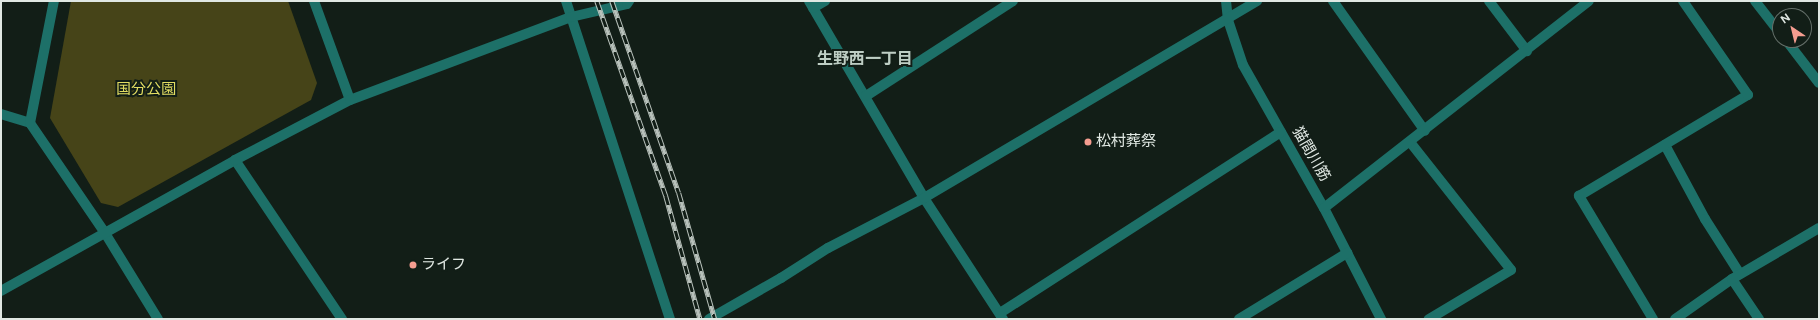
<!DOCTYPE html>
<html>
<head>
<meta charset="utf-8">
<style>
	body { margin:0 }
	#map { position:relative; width:1820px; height:320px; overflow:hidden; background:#121e17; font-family:Figtree,"Noto Sans JP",sans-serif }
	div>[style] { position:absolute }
	.green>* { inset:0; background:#464418 }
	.minor>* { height:10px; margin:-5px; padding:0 5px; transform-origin:5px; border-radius:5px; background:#1d7068 }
	.rail>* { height:4.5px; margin-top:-2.25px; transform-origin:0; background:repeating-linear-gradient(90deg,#121e17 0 9px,#b8c1bb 0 18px); box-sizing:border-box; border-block:1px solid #b8c1bb }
	.dots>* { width:11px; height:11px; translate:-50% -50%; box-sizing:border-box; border:2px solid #121e17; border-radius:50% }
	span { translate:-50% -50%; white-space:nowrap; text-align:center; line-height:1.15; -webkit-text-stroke:4px #121e17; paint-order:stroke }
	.park-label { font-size:15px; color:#e1dc62 }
	.poi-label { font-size:15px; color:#e0e8e3 }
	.left { translate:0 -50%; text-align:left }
	.street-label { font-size:15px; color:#e0e8e3 }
	.neighbourhood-label { font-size:16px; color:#becec4; font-weight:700 }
	.frame { position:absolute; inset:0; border:2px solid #e0e8e3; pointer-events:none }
	.north { position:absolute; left:1772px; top:8px; width:40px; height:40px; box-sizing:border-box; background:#121e17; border:1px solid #646f69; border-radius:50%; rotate:325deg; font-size:11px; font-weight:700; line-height:16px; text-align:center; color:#e0e8e3 }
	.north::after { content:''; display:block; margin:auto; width:14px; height:18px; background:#f59d90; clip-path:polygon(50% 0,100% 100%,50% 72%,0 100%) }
</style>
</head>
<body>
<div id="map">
	<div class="green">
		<div style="clip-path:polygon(71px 1px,288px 1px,317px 83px,311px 100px,118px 207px,101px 203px,50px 118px)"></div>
	</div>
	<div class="minor">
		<div style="left:314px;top:1px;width:105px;rotate:70deg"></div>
		<div style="left:566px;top:1px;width:335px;rotate:71.9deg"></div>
		<div style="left:809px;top:1px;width:228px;rotate:59.7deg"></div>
		<div style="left:924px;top:198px;width:145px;rotate:56.9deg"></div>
		<div style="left:1226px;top:1px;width:19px;rotate:84deg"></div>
		<div style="left:1228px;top:20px;width:47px;rotate:71.6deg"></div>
		<div style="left:1243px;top:65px;width:164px;rotate:60.5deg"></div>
		<div style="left:1324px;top:208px;width:125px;rotate:62.8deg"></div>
		<div style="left:1333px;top:1px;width:159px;rotate:54.7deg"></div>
		<div style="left:1489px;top:1px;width:63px;rotate:52.8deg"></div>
		<div style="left:1755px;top:1px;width:41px;rotate:52deg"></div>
		<div style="left:813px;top:8px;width:14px;rotate:-30deg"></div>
		<div style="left:1786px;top:40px;width:54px;rotate:52.5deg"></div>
		<div style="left:866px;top:96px;width:175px;rotate:-32.9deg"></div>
		<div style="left:1px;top:114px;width:30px;rotate:17deg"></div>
		<div style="left:30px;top:123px;width:133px;rotate:55.7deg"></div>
		<div style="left:105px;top:233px;width:101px;rotate:58.4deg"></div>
		<div style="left:30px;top:123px;width:124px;rotate:-78.9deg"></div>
		<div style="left:1410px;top:142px;width:163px;rotate:51.7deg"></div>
		<div style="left:1511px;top:270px;width:96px;rotate:149.1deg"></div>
		<div style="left:1665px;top:145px;width:84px;rotate:61.6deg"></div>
		<div style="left:1705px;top:219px;width:65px;rotate:57.5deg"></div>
		<div style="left:235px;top:160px;width:192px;rotate:56.1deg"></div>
		<div style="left:1324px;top:208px;width:336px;rotate:-38deg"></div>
		<div style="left:1px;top:291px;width:268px;rotate:-29.2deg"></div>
		<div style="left:235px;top:160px;width:130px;rotate:-27.6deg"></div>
		<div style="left:350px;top:100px;width:236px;rotate:-20.6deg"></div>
		<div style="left:571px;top:17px;width:57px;rotate:-13.1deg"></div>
		<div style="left:627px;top:4px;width:4px;rotate:-56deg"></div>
		<div style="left:1000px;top:313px;width:334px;rotate:-32.8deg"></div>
		<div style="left:709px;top:319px;width:83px;rotate:-29.7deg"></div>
		<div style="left:781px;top:278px;width:56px;rotate:-32.6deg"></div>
		<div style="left:828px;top:248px;width:108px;rotate:-27.5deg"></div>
		<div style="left:924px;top:198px;width:387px;rotate:-30.6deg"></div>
		<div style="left:1239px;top:319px;width:127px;rotate:-31.4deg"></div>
		<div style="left:1653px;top:319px;width:144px;rotate:-121deg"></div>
		<div style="left:1579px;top:196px;width:197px;rotate:-30.9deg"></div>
		<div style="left:1748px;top:95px;width:114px;rotate:-124.7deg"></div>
		<div style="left:1675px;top:319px;width:70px;rotate:-35.1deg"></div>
		<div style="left:1759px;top:319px;width:48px;rotate:-124deg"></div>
		<div style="left:1732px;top:279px;width:101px;rotate:-30.4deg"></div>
	</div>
	<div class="rail">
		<div style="left:597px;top:1px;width:207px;rotate:70.5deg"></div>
		<div style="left:666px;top:196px;width:128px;rotate:74.5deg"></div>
		<div style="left:612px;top:1px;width:203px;rotate:70.8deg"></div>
		<div style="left:679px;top:193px;width:131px;rotate:74.1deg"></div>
	</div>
	<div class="dots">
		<div style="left:1088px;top:142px;background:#f59d90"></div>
		<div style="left:413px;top:265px;background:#f59d90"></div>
	</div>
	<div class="park-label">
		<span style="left:146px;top:90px">国分公園</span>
	</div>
	<div class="poi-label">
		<span class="left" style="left:1096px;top:142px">松村葬祭</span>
		<span class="left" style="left:421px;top:265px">ライフ</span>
	</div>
	<div class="street-label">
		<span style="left:1311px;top:154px;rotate:60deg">猫間川筋</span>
	</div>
	<div class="neighbourhood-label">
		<span style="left:865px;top:59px">生野西一丁目</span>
	</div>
	<div class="frame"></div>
	<div class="north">N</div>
</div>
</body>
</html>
